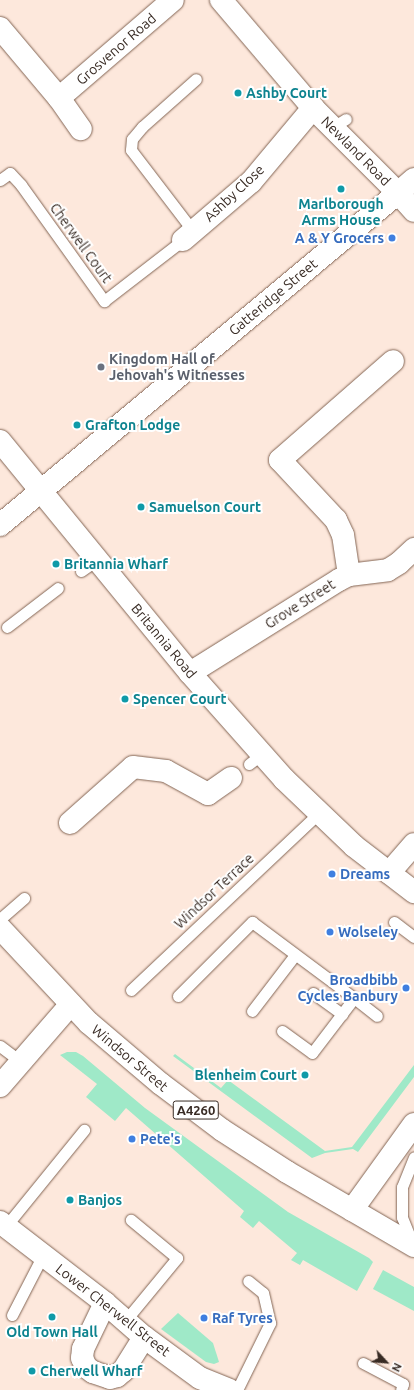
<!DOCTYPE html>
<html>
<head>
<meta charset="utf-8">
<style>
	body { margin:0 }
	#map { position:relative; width:414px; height:1390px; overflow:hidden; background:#fde8dc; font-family:Ubuntu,sans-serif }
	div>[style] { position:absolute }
	.green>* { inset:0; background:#9fe9c8 }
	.roads { filter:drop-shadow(0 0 1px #836554) drop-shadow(0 0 1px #836554) }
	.service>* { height:11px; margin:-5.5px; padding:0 5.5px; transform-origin:5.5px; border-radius:5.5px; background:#fff }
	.minor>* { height:22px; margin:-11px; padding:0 11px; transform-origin:11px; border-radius:11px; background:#fff }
	.tertiary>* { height:22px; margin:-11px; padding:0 11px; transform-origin:11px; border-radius:11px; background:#fff }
	.primary>* { height:22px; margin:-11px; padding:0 11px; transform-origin:11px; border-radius:11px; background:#fff }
	.dots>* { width:11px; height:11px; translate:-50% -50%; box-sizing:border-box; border:2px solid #fff; border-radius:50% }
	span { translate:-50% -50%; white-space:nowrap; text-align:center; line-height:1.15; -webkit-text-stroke:4px #fff; paint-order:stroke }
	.shield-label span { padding:1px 3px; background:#fff; border:1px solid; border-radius:3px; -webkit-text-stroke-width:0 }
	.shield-label { font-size:13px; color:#382b24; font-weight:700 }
	.street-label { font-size:14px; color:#382b24 }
	.culture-label { font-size:14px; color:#0d838f; font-weight:700 }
	.left { translate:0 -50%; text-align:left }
	.right { translate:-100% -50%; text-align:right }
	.shop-label { font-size:14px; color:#366cbe; font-weight:700 }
	.worship-label { font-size:14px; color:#5b616d; font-weight:700 }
	.north { position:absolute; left:366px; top:1342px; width:40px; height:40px; -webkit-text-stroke:3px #fff; paint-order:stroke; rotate:116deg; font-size:11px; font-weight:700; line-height:16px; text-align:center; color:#382b24 }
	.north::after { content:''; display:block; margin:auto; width:14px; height:18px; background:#382b24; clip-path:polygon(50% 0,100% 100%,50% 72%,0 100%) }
</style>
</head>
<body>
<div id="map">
	<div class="green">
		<div style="clip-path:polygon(67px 1052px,76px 1052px,83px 1056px,145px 1108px,288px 1212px,369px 1258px,373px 1262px,357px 1291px,303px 1260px,300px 1265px,291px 1260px,297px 1253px,259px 1221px,253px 1228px,240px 1217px,244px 1211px,126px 1108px,115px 1121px,86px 1097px,97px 1084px,60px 1055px)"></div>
		<div style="clip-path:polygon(175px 1054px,221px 1088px,228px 1080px,325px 1151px,352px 1147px,414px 1065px,414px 1077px,358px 1152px,353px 1149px,325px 1153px,312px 1158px,173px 1056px)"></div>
		<div style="clip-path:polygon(383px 1270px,414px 1287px,414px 1311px,373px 1289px)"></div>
		<div style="clip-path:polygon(178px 1313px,213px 1343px,219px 1362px,214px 1364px,206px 1362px,161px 1329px)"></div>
	</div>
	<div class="roads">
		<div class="service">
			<div style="left:333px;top:127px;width:15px;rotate:-32deg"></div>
			<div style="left:0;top:180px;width:12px;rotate:-35deg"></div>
			<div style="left:10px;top:173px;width:16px;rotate:47deg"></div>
			<div style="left:21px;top:185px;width:143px;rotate:54.4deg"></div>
			<div style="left:104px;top:301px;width:100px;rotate:-37.7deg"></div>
			<div style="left:193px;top:231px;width:102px;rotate:-127.4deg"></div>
			<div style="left:131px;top:150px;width:11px;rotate:-85deg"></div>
			<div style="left:132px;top:139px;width:16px;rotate:-50deg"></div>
			<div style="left:142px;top:127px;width:72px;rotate:-41.6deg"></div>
			<div style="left:81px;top:571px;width:19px;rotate:-35deg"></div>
			<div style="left:7px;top:627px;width:64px;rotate:-37.4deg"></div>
			<div style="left:249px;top:764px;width:16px;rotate:-38deg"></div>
			<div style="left:0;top:919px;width:32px;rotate:-41deg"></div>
			<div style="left:394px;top:922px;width:25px;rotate:37deg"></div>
			<div style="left:131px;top:990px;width:257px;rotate:-43.3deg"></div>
			<div style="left:313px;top:993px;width:36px;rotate:36deg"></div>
			<div style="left:178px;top:996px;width:105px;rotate:-45deg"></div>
			<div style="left:252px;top:922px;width:127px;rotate:36.7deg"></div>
			<div style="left:252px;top:1011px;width:71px;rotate:-52.5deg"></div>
			<div style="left:282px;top:1031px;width:37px;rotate:36deg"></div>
			<div style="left:312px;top:1053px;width:69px;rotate:-52.6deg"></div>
			<div style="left:354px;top:998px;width:29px;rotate:38deg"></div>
			<div style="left:0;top:1046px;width:26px;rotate:37deg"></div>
			<div style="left:6px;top:1226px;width:124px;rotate:-50.9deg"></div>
			<div style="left:412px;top:1242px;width:27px;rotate:-112deg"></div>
			<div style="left:402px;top:1217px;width:30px;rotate:-90deg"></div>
			<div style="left:402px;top:1187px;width:32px;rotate:-68deg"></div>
			<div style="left:12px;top:1315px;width:68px;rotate:-62.7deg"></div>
			<div style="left:125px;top:1321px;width:82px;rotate:-50.5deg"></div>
			<div style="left:177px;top:1258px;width:60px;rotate:-140.4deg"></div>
			<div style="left:363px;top:1363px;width:45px;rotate:27.7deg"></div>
			<div style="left:403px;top:1384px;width:6px;rotate:108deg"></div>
			<div style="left:237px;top:1390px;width:75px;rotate:-63.8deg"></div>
			<div style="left:270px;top:1323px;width:31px;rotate:-103deg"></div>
			<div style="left:263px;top:1293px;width:19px;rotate:-141deg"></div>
		</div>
		<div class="minor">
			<div style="left:0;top:28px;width:92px;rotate:49.9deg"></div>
			<div style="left:59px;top:98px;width:150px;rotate:-40.7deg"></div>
			<div style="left:59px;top:98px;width:38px;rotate:55deg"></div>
			<div style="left:183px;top:240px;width:89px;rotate:-40.5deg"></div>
			<div style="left:251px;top:182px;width:97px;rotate:-50deg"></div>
			<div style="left:0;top:441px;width:300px;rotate:50.7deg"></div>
			<div style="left:190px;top:673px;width:142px;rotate:48.4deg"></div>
			<div style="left:284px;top:779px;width:97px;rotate:43.7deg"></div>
			<div style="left:354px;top:846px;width:76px;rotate:37.5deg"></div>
			<div style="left:0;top:525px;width:518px;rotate:-39.83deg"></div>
			<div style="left:398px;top:193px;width:120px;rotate:-135deg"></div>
			<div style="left:313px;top:108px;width:142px;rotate:-130.4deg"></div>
			<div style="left:349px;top:575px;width:40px;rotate:-98.5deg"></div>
			<div style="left:343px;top:535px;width:17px;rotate:-115deg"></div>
			<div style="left:336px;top:520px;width:82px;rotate:-133deg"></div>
			<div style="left:280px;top:460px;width:150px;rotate:-41.2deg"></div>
			<div style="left:190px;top:673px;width:176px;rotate:-32deg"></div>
			<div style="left:339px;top:580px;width:11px;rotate:-27deg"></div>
			<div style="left:349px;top:575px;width:39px;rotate:-7deg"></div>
			<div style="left:388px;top:570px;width:13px;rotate:-32deg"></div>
			<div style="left:399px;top:563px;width:21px;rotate:-43deg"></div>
			<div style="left:70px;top:823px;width:84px;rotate:-41.6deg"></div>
			<div style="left:133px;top:767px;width:33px;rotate:7deg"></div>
			<div style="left:166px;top:771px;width:48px;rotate:28.7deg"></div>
			<div style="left:208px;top:794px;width:28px;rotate:-35deg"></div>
			<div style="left:389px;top:873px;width:38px;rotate:-49deg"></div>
			<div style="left:0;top:1086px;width:108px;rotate:-49.1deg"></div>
			<div style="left:0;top:1222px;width:133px;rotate:37.6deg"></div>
			<div style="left:105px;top:1303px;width:52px;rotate:41.1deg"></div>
			<div style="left:144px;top:1337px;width:69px;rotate:36.2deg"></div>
			<div style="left:200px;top:1378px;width:32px;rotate:22deg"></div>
			<div style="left:105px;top:1303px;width:51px;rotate:115.6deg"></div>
			<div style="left:83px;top:1349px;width:9px;rotate:96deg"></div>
			<div style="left:82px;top:1358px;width:10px;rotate:66deg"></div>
			<div style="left:86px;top:1367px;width:9px;rotate:36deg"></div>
			<div style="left:93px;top:1372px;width:18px;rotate:19deg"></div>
			<div style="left:110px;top:1378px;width:7px;rotate:-16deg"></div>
			<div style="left:117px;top:1376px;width:8px;rotate:-40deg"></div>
			<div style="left:123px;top:1371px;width:40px;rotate:-58deg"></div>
		</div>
		<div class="tertiary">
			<div style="left:414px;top:179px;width:21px;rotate:139deg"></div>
			<div style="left:398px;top:193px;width:24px;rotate:48deg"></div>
			<div style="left:352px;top:1210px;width:106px;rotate:-54.2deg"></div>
		</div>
		<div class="primary">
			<div style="left:0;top:928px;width:130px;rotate:46.9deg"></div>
			<div style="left:89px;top:1023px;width:94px;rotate:40.3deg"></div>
			<div style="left:161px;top:1084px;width:76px;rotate:37deg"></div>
			<div style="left:222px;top:1130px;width:77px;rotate:32.9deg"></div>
			<div style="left:287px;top:1172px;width:147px;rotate:30.2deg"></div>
		</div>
	</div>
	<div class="dots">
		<div style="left:238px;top:93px;background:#0f9aa8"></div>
		<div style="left:341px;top:189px;background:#0f9aa8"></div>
		<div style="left:392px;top:238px;background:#3f7fe0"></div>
		<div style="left:101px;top:367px;background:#6b7280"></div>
		<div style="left:77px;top:425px;background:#0f9aa8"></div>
		<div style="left:141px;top:507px;background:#0f9aa8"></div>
		<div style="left:56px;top:564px;background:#0f9aa8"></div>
		<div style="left:125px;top:699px;background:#0f9aa8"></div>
		<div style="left:332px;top:874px;background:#3f7fe0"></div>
		<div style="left:330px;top:932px;background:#3f7fe0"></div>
		<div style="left:406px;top:988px;background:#3f7fe0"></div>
		<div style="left:305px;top:1075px;background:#0f9aa8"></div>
		<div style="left:132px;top:1139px;background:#3f7fe0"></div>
		<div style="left:70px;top:1200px;background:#0f9aa8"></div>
		<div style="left:52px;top:1317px;background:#0f9aa8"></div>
		<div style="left:204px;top:1318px;background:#3f7fe0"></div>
		<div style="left:32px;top:1371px;background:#0f9aa8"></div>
	</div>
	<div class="shield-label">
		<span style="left:196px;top:1110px">A4260</span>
	</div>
	<div class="street-label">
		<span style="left:116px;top:49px;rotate:-41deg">Grosvenor Road</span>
		<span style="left:356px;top:151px;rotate:45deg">Newland Road</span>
		<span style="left:234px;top:193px;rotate:-43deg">Ashby Close</span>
		<span style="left:81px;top:243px;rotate:54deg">Cherwell Court</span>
		<span style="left:273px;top:297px;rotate:-40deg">Gatteridge Street</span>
		<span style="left:300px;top:604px;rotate:-32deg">Grove Street</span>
		<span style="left:164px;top:641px;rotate:50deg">Britannia Road</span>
		<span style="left:214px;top:891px;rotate:-43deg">Windsor Terrace</span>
		<span style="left:130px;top:1058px;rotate:40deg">Windsor Street</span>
		<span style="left:113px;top:1310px;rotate:38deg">Lower Cherwell Street</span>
	</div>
	<div class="culture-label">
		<span class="left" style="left:246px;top:93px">Ashby Court</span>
		<span style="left:341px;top:212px">Marlborough<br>Arms House</span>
		<span class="left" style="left:85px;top:425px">Grafton Lodge</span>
		<span class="left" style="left:149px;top:507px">Samuelson Court</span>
		<span class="left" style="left:64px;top:564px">Britannia Wharf</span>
		<span class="left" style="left:133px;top:699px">Spencer Court</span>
		<span class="right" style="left:297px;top:1075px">Blenheim Court</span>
		<span class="left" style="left:78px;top:1200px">Banjos</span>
		<span style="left:52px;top:1332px">Old Town Hall</span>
		<span class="left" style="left:40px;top:1371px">Cherwell Wharf</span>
	</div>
	<div class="shop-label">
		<span class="right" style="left:384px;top:238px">A &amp; Y Grocers</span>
		<span class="left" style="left:340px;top:874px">Dreams</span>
		<span class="left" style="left:338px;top:932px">Wolseley</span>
		<span class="right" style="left:398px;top:988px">Broadbibb<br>Cycles Banbury</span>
		<span class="left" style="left:140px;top:1139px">Pete's</span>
		<span class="left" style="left:212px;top:1318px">Raf Tyres</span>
	</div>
	<div class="worship-label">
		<span class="left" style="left:109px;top:367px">Kingdom Hall of<br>Jehovah's Witnesses</span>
	</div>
	<div class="north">N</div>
</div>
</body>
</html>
